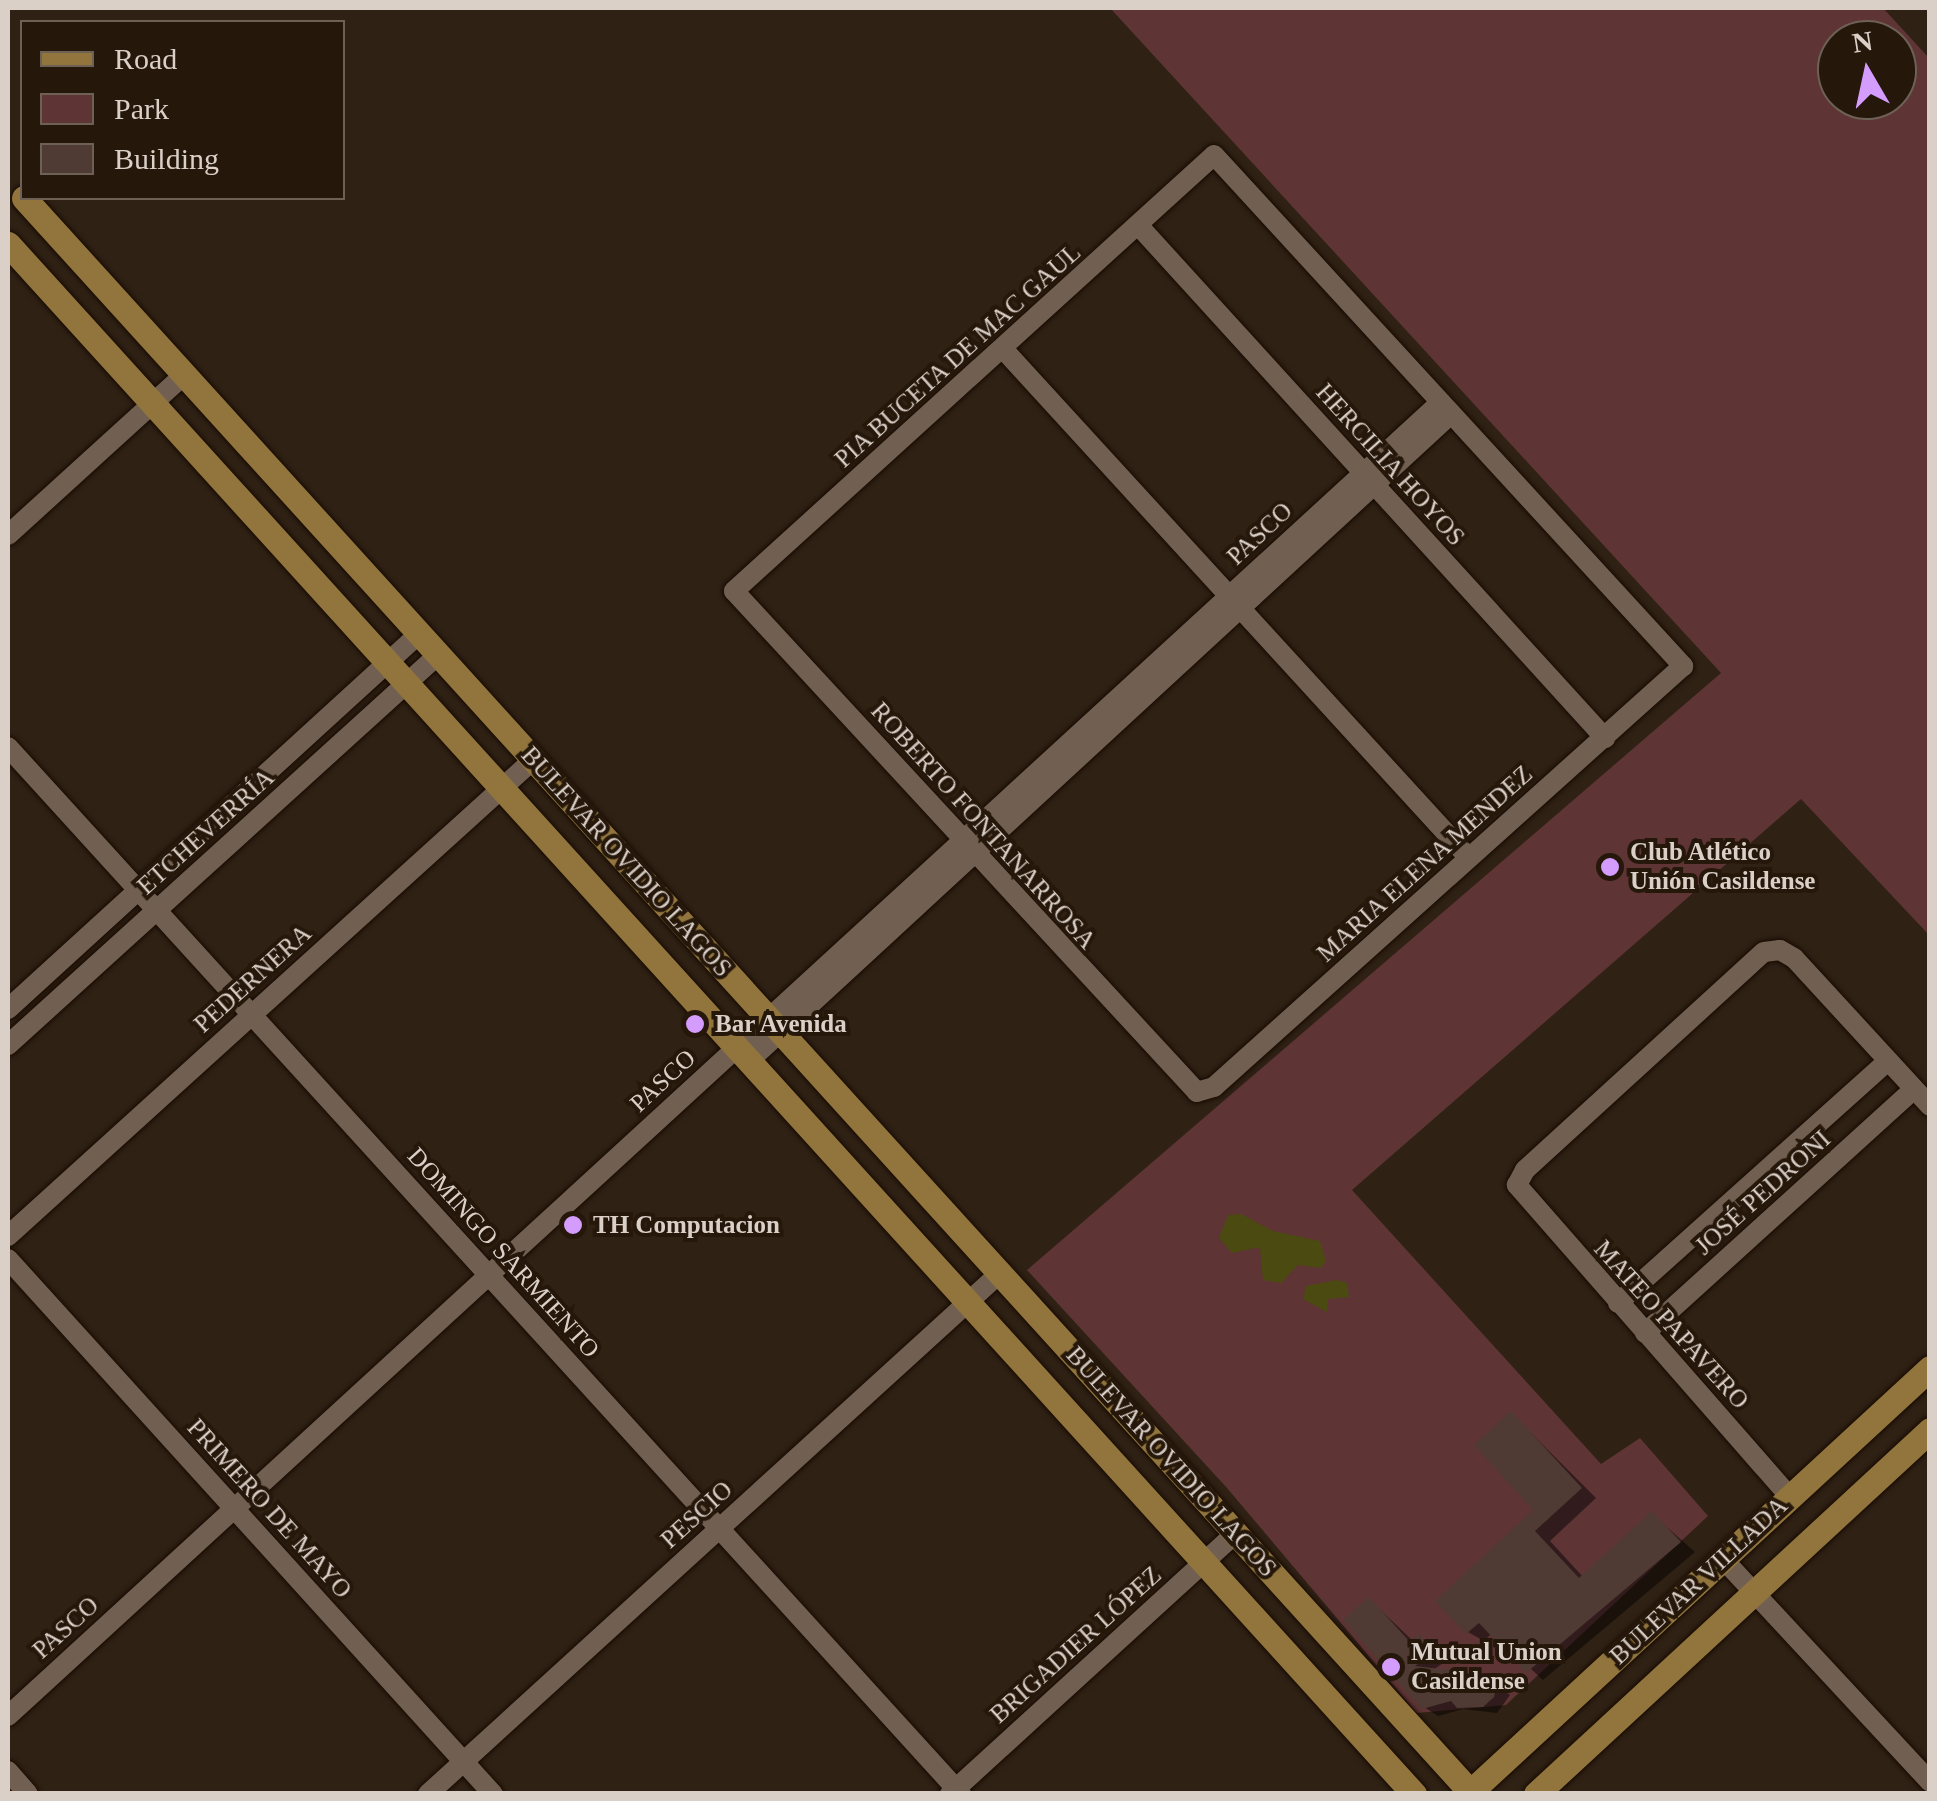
<!DOCTYPE html>
<html>
<head>
<meta charset="utf-8">
<style>
	body { margin:0 }
	#map { position:relative; width:1937px; height:1801px; overflow:hidden; background:#2f2114; font-family:"Times New Roman",serif }
	div>[style] { position:absolute }
	.green>* { inset:0; background:#5e3435 }
	.water>* { inset:0; background:#4b4a11 }
	.shadow>* { inset:0; background:#0007 }
	.building>* { inset:0; background:#4f3b33 }
	.roads { filter:drop-shadow(0 0 2px #170a01) drop-shadow(0 0 2px #170a01) }
	.minor>* { height:20px; margin:-10px; padding:0 10px; transform-origin:10px; border-radius:10px; background:#716051 }
	.major>* { height:25px; margin:-12.5px; padding:0 12.5px; transform-origin:12.5px; border-radius:12.5px; background:#91753d }
	.dots>* { width:28px; height:28px; translate:-50% -50%; box-sizing:border-box; border:5px solid #25170a; border-radius:50% }
	span { translate:-50% -50%; white-space:nowrap; text-align:center; line-height:1.15; -webkit-text-stroke:8px #25170a; paint-order:stroke }
	.street-label { font-size:25px; color:#dad0c8 }
	.poi-label { font-size:25px; color:#dad0c8; font-weight:700 }
	.left { translate:0 -50%; text-align:left }
	.frame { position:absolute; inset:0; border:10px solid #dad0c8; pointer-events:none }
	.legend { position:absolute; left:20px; top:20px; width:325px; height:180px; box-sizing:border-box; background:#25170a; border:2px solid #6d6156; margin:0; padding:12px 18px; list-style:none; font-size:30px; color:#dad0c8 }
	.legend li { display:flex; align-items:center; gap:20px; height:50px }
	.legend b { width:50px; border:2px solid #6d6156 }
	.north { position:absolute; left:1817px; top:20px; width:100px; height:100px; box-sizing:border-box; background:#25170a; border:2px solid #6d6156; border-radius:50%; rotate:351deg; font-size:28px; font-weight:700; line-height:40px; text-align:center; color:#dad0c8 }
	.north::after { content:''; display:block; margin:auto; width:35px; height:45px; background:#d49cfc; clip-path:polygon(50% 0,100% 100%,50% 72%,0 100%) }
</style>
</head>
<body>
<div id="map">
	<div class="green">
		<div style="clip-path:polygon(evenodd,1110px 8px,1883px 8px,1929px 58px,1929px 935px,1801px 799px,1352px 1190px,1601px 1464px,1640px 1438px,1708px 1516px,1506px 1705px,1417px 1713px,1227px 1488px,1027px 1270px,1721px 673px,1110px 8px,1837px 40px,1897px 40px,1897px 100px,1837px 100px,1837px 40px)"></div>
	</div>
	<div class="water">
		<div style="clip-path:polygon(1241px 1214px,1273px 1231px,1320px 1241px,1326px 1262px,1320px 1268px,1298px 1265px,1281px 1283px,1263px 1280px,1260px 1247px,1232px 1253px,1219px 1238px,1228px 1215px)"></div>
		<div style="clip-path:polygon(1336px 1280px,1347px 1283px,1349px 1297px,1328px 1299px,1327px 1312px,1303px 1299px,1306px 1286px)"></div>
	</div>
	<div class="shadow">
		<div style="clip-path:polygon(1512px 1414px,1596px 1498px,1550px 1541px,1584px 1578px,1652px 1514px,1695px 1552px,1543px 1680px,1492px 1633px,1484px 1641px,1468px 1632px,1537px 1510px)"></div>
		<div style="clip-path:polygon(1370px 1600px,1414px 1642px,1419px 1637px,1433px 1645px,1446px 1661px,1433px 1670px,1482px 1676px,1510px 1695px,1497px 1713px,1463px 1709px,1438px 1716px,1424px 1707px)"></div>
	</div>
	<div class="building">
		<div style="clip-path:polygon(1511px 1411px,1582px 1488px,1535px 1531px,1579px 1578px,1652px 1511px,1681px 1542px,1526px 1673px,1479px 1623px,1466px 1634px,1435px 1601px,1533px 1510px,1474px 1445px)"></div>
		<div style="clip-path:polygon(1369px 1597px,1410px 1642px,1419px 1634px,1434px 1653px,1415px 1666px,1483px 1674px,1497px 1685px,1494px 1697px,1483px 1707px,1457px 1708px,1451px 1701px,1422px 1709px,1343px 1620px)"></div>
	</div>
	<div class="roads">
		<div class="minor">
			<div style="left:1214px;top:155px;width:694px;rotate:47.45deg"></div>
			<div style="left:1683px;top:666px;width:630px;rotate:138.09deg"></div>
			<div style="left:1214px;top:1087px;width:18px;rotate:164deg"></div>
			<div style="left:1197px;top:1092px;width:682px;rotate:-132.74deg"></div>
			<div style="left:734px;top:591px;width:648px;rotate:-42.25deg"></div>
			<div style="left:1138px;top:225px;width:694px;rotate:47.69deg"></div>
			<div style="left:1005px;top:351px;width:686px;rotate:47.54deg"></div>
			<div style="left:8px;top:535px;width:238px;rotate:-42.3deg"></div>
			<div style="left:8px;top:747px;width:1416px;rotate:47.69deg"></div>
			<div style="left:8px;top:1009px;width:556px;rotate:-42.38deg"></div>
			<div style="left:8px;top:1045px;width:581px;rotate:-42.21deg"></div>
			<div style="left:749px;top:1061px;width:955px;rotate:-42.67deg"></div>
			<div style="left:8px;top:1236px;width:709px;rotate:-42.2deg"></div>
			<div style="left:8px;top:1259px;width:722px;rotate:47.81deg"></div>
			<div style="left:1618px;top:1303px;width:363px;rotate:-41.9deg"></div>
			<div style="left:1645px;top:1333px;width:363px;rotate:-42.2deg"></div>
			<div style="left:1790px;top:1497px;width:415px;rotate:-131.2deg"></div>
			<div style="left:1517px;top:1185px;width:17px;rotate:-62deg"></div>
			<div style="left:1525px;top:1170px;width:323px;rotate:-42.4deg"></div>
			<div style="left:1764px;top:952px;width:16px;rotate:-7deg"></div>
			<div style="left:1780px;top:950px;width:16px;rotate:30deg"></div>
			<div style="left:1794px;top:958px;width:201px;rotate:47.4deg"></div>
			<div style="left:1723px;top:1559px;width:304px;rotate:47.1deg"></div>
			<div style="left:8px;top:1716px;width:1944px;rotate:-42.52deg"></div>
			<div style="left:8px;top:1771px;width:30px;rotate:49deg"></div>
			<div style="left:428px;top:1794px;width:774px;rotate:-42.33deg"></div>
			<div style="left:950px;top:1794px;width:387px;rotate:-42.4deg"></div>
		</div>
		<div class="major">
			<div style="left:24px;top:198px;width:2155px;rotate:47.78deg"></div>
			<div style="left:8px;top:244px;width:2093px;rotate:47.79deg"></div>
			<div style="left:1468px;top:1794px;width:628px;rotate:-42.68deg"></div>
			<div style="left:1536px;top:1794px;width:536px;rotate:-42.73deg"></div>
		</div>
	</div>
	<div class="dots">
		<div style="left:1610px;top:867px;background:#d49cfc"></div>
		<div style="left:695px;top:1024px;background:#d49cfc"></div>
		<div style="left:573px;top:1225px;background:#d49cfc"></div>
		<div style="left:1391px;top:1667px;background:#d49cfc"></div>
	</div>
	<div class="street-label">
		<span style="left:958px;top:356px;rotate:-42deg">PIA BUCETA DE MAC GAUL</span>
		<span style="left:1390px;top:465px;rotate:48deg">HERCILIA HOYOS</span>
		<span style="left:1260px;top:534px;rotate:-43deg">PASCO</span>
		<span style="left:983px;top:826px;rotate:48deg">ROBERTO FONTANARROSA</span>
		<span style="left:206px;top:832px;rotate:-42deg">ETCHEVERRÍA</span>
		<span style="left:626px;top:862px;rotate:48deg">BULEVAR OVIDIO LAGOS</span>
		<span style="left:1425px;top:864px;rotate:-42deg">MARIA ELENA MENDEZ</span>
		<span style="left:253px;top:979px;rotate:-42deg">PEDERNERA</span>
		<span style="left:663px;top:1081px;rotate:-43deg">PASCO</span>
		<span style="left:1763px;top:1193px;rotate:-42deg">JOSÉ PEDRONI</span>
		<span style="left:503px;top:1253px;rotate:48deg">DOMINGO SARMIENTO</span>
		<span style="left:1671px;top:1325px;rotate:48deg">MATEO PAPAVERO</span>
		<span style="left:1171px;top:1462px;rotate:48deg">BULEVAR OVIDIO LAGOS</span>
		<span style="left:269px;top:1509px;rotate:48deg">PRIMERO DE MAYO</span>
		<span style="left:697px;top:1515px;rotate:-42deg">PESCIO</span>
		<span style="left:1699px;top:1581px;rotate:-43deg">BULEVAR VILLADA</span>
		<span style="left:66px;top:1628px;rotate:-42deg">PASCO</span>
		<span style="left:1076px;top:1645px;rotate:-42deg">BRIGADIER LÓPEZ</span>
	</div>
	<div class="poi-label">
		<span class="left" style="left:1630px;top:867px">Club Atlético<br>Unión Casildense</span>
		<span class="left" style="left:715px;top:1024px">Bar Avenida</span>
		<span class="left" style="left:593px;top:1225px">TH Computacion</span>
		<span class="left" style="left:1411px;top:1667px">Mutual Union<br>Casildense</span>
	</div>
	<div class="frame"></div>
	<ul class="legend">
	<li><b style="height:12px;background:#91753d"></b>Road</li>
	<li><b style="height:28px;background:#5e3435"></b>Park</li>
	<li><b style="height:28px;background:#4f3b33"></b>Building</li>
	</ul>
	<div class="north">N</div>
</div>
</body>
</html>
